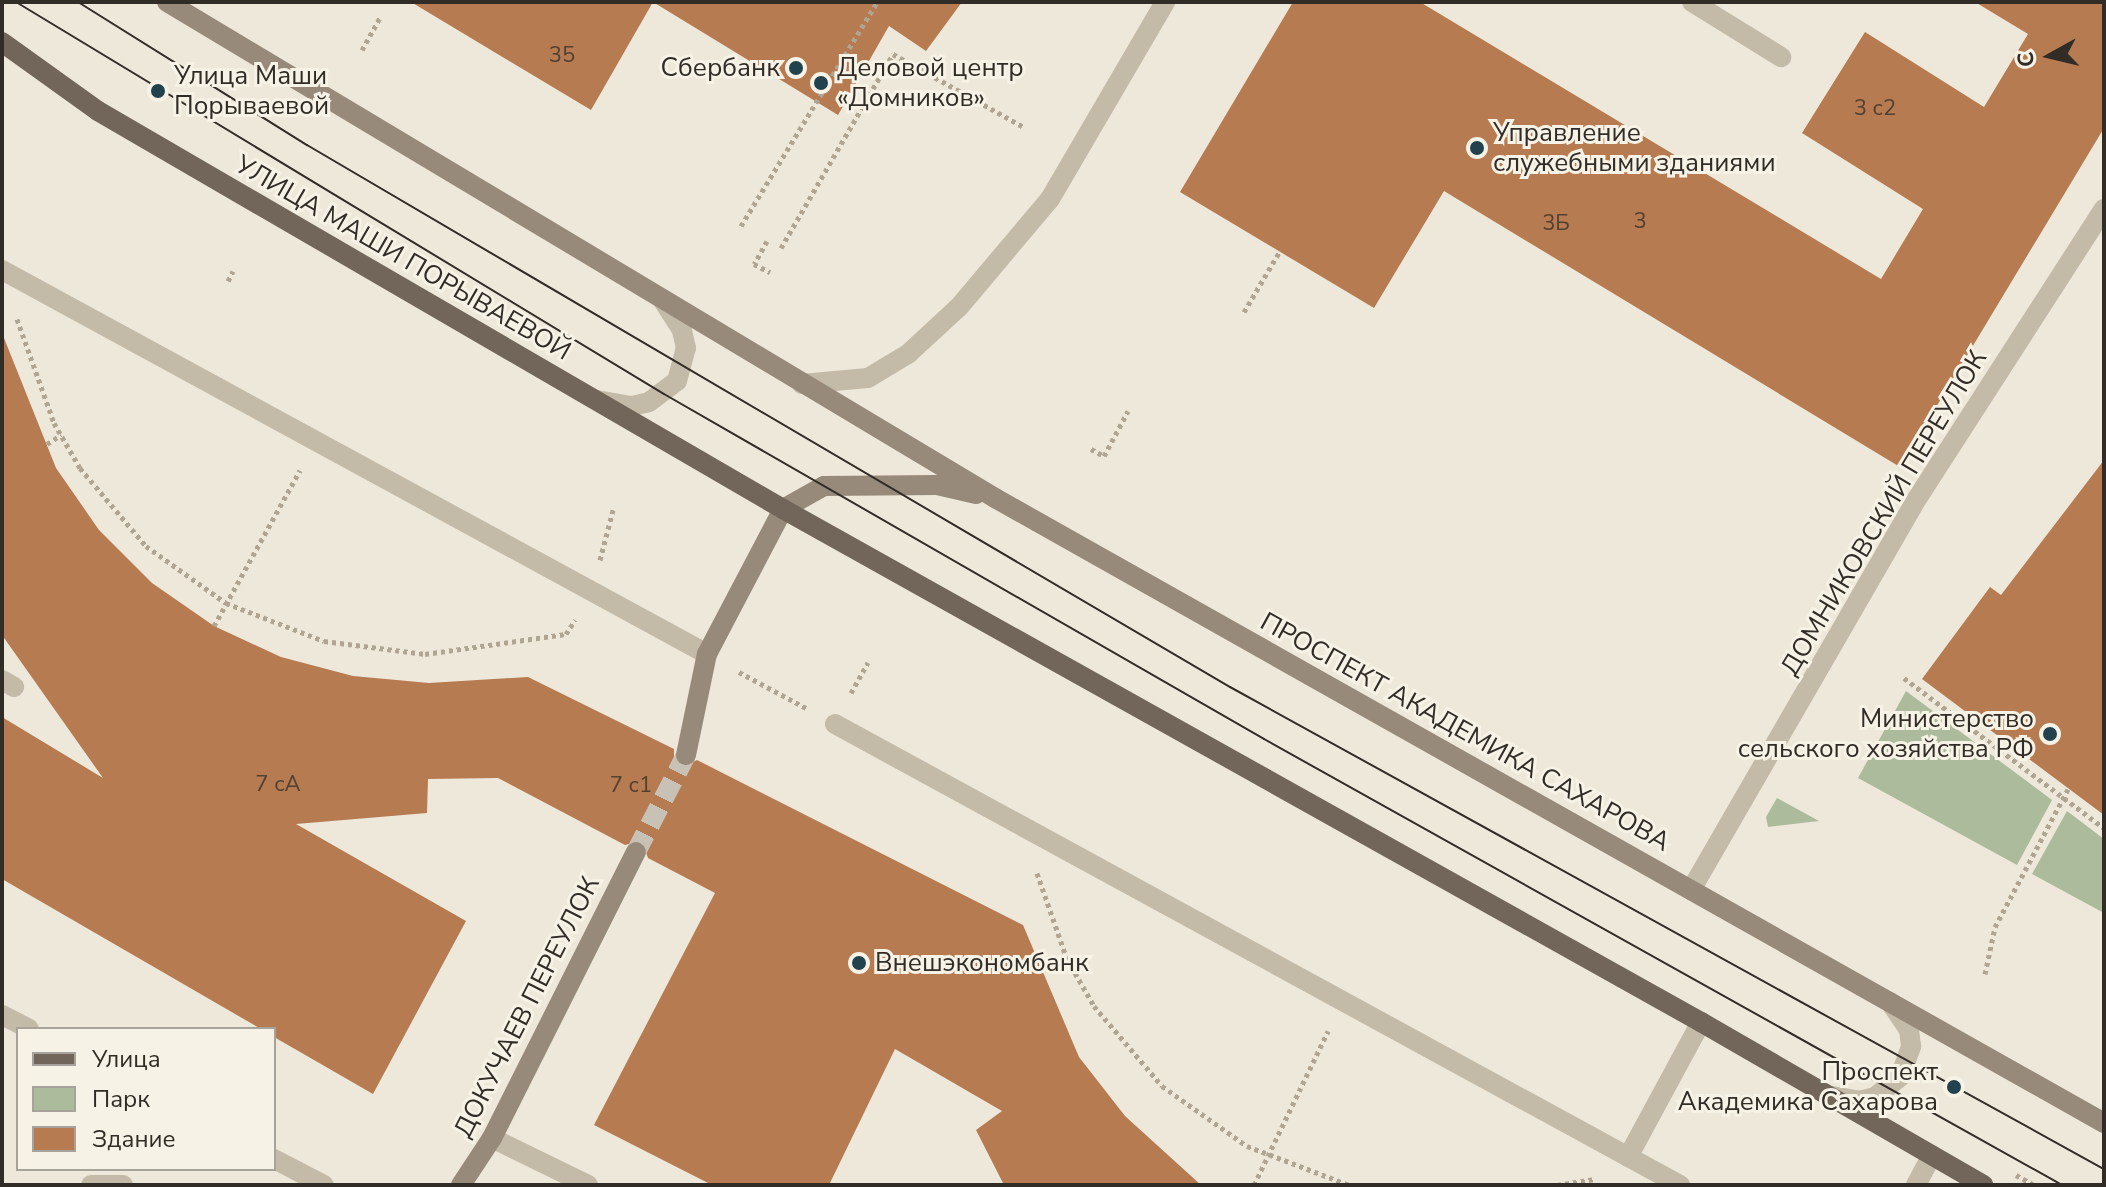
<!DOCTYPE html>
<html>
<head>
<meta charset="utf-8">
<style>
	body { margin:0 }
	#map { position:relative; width:2106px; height:1187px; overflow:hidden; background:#eee8da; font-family:"Nunito Sans",sans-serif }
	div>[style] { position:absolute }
	.green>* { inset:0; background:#abbb9c }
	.building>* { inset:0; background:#b67b50 }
	.secondary-tunnel>* { height:20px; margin-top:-10px; transform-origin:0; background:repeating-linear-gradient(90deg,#c8c2b6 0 20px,transparent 0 30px) }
	.path>* { height:5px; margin-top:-2.5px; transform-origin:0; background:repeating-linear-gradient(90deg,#b0a492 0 4px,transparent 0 8px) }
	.lane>* { height:20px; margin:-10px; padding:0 10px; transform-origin:10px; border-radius:10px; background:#c4baa8 }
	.street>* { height:20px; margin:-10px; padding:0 10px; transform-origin:10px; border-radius:10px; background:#c4baa8 }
	.secondary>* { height:20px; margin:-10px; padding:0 10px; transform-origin:10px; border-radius:10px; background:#978a7a }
	.primary>* { height:20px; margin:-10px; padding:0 10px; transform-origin:10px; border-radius:10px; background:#72665a }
	.tram>* { height:2px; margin:-1px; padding:0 1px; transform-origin:1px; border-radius:1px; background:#322c27 }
	.dots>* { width:22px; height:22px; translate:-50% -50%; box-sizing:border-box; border:4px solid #f6f2e6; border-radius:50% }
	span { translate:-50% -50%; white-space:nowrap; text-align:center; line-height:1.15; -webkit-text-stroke:6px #f6f2e6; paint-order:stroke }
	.number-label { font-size:22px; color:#534031 }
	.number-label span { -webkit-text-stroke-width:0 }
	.poi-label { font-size:26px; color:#322c27 }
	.right { translate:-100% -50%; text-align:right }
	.left { translate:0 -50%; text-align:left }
	.street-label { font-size:26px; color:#322c27 }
	.frame { position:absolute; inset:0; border:4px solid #322c27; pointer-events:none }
	.legend { position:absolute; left:16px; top:1027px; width:260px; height:144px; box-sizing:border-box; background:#f6f2e6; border:2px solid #a8a39a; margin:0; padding:10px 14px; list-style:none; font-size:24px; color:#322c27 }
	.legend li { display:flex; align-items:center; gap:16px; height:40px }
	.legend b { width:40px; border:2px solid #a8a39a }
	.north { position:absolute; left:2010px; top:16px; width:80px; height:80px; -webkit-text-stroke:6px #f6f2e6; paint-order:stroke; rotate:262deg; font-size:22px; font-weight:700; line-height:32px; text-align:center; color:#322c27 }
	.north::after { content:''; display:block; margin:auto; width:28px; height:36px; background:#322c27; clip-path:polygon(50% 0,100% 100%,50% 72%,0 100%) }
</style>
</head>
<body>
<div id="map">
	<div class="green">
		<div style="clip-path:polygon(1906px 691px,2052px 800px,2017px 865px,1858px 778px)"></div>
		<div style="clip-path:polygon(1777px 798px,1819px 821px,1768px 827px,1766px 817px)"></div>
		<div style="clip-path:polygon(2067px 811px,2104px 839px,2104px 913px,2032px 874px)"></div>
	</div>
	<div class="building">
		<div style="clip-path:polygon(411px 2px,653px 2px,591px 110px)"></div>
		<div style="clip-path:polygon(653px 2px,962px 2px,926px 51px,889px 26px,838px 115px)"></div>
		<div style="clip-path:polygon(1293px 2px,1420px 2px,1881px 279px,1923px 209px,1802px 133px,1865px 32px,1984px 107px,2028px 34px,1975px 2px,2104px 2px,2104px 128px,1900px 467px,1444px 191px,1374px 308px,1180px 192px)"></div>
		<div style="clip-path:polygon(4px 338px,56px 468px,99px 530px,152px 583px,214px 626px,281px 657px,353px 676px,429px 683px,528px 677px,674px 749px,674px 760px,683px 767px,697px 760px,1023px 925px,1079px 1057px,1125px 1116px,1201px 1185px,1004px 1185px,976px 1130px,1002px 1111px,895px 1049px,829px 1185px,712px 1185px,594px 1125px,715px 893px,648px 858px,642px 841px,625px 845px,498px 778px,428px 779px,427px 813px,296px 824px,466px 921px,373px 1094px,274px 1037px,274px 1029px,261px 1029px,2px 879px,2px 717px,103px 778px,2px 635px)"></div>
		<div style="clip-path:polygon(2104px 460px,2104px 815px,1922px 679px,1990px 587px,2001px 595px)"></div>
	</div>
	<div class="secondary-tunnel">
		<div style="left:636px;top:852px;width:109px;rotate:-62.7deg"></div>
	</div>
	<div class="path">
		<div style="left:362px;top:50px;width:37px;rotate:-61deg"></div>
		<div style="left:741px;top:226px;width:262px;rotate:-58.7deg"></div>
		<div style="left:767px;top:241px;width:26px;rotate:119deg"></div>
		<div style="left:754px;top:264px;width:18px;rotate:27deg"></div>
		<div style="left:781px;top:248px;width:224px;rotate:-60deg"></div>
		<div style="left:893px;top:54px;width:148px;rotate:29.2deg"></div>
		<div style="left:228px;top:281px;width:11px;rotate:-63deg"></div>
		<div style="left:1244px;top:312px;width:71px;rotate:-59.5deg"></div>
		<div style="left:17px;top:319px;width:110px;rotate:70.4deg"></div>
		<div style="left:54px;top:423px;width:52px;rotate:60deg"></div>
		<div style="left:80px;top:468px;width:102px;rotate:49.8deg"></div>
		<div style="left:146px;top:546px;width:98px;rotate:35.5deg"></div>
		<div style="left:226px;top:603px;width:105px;rotate:21.2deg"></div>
		<div style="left:324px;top:641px;width:102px;rotate:7.3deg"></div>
		<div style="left:425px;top:654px;width:142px;rotate:-8.1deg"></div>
		<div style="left:566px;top:634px;width:17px;rotate:-57deg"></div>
		<div style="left:47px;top:444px;width:17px;rotate:-33deg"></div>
		<div style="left:1091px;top:449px;width:15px;rotate:28deg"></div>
		<div style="left:1104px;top:456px;width:51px;rotate:-61.9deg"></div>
		<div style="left:600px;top:560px;width:52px;rotate:-75.4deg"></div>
		<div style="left:214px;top:626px;width:178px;rotate:-61.1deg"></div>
		<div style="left:739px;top:672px;width:78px;rotate:28.2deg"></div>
		<div style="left:1904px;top:678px;width:250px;rotate:36.9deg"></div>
		<div style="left:851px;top:693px;width:35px;rotate:-61deg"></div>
		<div style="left:1037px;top:873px;width:91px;rotate:70.8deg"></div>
		<div style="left:1067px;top:959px;width:54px;rotate:60.1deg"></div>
		<div style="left:1094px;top:1006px;width:105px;rotate:49.6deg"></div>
		<div style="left:1162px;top:1086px;width:104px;rotate:35.2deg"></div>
		<div style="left:1247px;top:1146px;width:109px;rotate:20.9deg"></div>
		<div style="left:1985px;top:974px;width:48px;rotate:-78deg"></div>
		<div style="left:1995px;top:927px;width:156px;rotate:-62.1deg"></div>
		<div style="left:2016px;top:1175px;width:21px;rotate:29deg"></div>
		<div style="left:1254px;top:1185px;width:171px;rotate:-64.3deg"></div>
		<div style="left:1557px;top:1185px;width:38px;rotate:-9deg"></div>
	</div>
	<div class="lane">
		<div style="left:1692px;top:2px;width:105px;rotate:31.7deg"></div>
		<div style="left:2px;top:270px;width:803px;rotate:28.58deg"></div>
		<div style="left:2px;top:680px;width:14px;rotate:30deg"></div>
		<div style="left:835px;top:724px;width:963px;rotate:28.62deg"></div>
		<div style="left:2px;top:1015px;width:30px;rotate:27deg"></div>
		<div style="left:492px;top:1138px;width:107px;rotate:26.1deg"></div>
		<div style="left:1628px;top:1157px;width:153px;rotate:-61.6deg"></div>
		<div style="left:274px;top:1159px;width:56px;rotate:27.5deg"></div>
		<div style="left:91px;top:1185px;width:32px"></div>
		<div style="left:1916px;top:1185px;width:34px;rotate:-62deg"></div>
	</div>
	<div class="street">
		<div style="left:802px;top:384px;width:66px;rotate:-5.2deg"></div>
		<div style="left:868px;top:378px;width:47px;rotate:-31deg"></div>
		<div style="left:908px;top:354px;width:69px;rotate:-42.7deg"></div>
		<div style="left:959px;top:307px;width:141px;rotate:-49.9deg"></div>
		<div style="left:1050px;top:199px;width:228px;rotate:-59.7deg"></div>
		<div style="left:597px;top:400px;width:36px;rotate:10deg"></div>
		<div style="left:632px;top:406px;width:17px;rotate:-13deg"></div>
		<div style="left:649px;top:402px;width:35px;rotate:-37deg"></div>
		<div style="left:677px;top:381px;width:34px;rotate:-75deg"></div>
		<div style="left:686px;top:348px;width:18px;rotate:-103deg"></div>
		<div style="left:682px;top:330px;width:35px;rotate:-123deg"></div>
		<div style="left:1691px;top:890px;width:444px;rotate:-60deg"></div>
		<div style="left:1913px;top:505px;width:352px;rotate:-57.2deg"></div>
		<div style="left:1832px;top:1096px;width:27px;rotate:10deg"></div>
		<div style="left:1859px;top:1101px;width:16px;rotate:-14deg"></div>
		<div style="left:1875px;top:1097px;width:32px;rotate:-39deg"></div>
		<div style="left:1900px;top:1077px;width:33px;rotate:-70deg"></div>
		<div style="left:1911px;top:1046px;width:16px;rotate:-97deg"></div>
		<div style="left:1909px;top:1030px;width:34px;rotate:-124deg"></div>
	</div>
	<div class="secondary">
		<div style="left:167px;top:2px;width:965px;rotate:30.92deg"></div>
		<div style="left:995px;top:498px;width:1273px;rotate:29.4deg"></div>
		<div style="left:686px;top:755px;width:103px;rotate:-78.3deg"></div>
		<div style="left:707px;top:654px;width:164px;rotate:-62.3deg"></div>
		<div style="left:783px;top:509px;width:47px;rotate:-29.3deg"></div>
		<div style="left:824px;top:486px;width:113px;rotate:-0.5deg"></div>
		<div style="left:937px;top:485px;width:40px;rotate:13deg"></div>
		<div style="left:461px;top:1185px;width:56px;rotate:-56.6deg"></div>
		<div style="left:492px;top:1138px;width:320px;rotate:-63.3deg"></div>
	</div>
	<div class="primary">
		<div style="left:2px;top:42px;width:118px;rotate:35.7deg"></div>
		<div style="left:98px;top:111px;width:792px;rotate:30.16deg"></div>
		<div style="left:783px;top:509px;width:1052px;rotate:29.2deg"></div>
		<div style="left:1701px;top:1022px;width:326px;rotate:30deg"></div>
	</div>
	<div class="tram">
		<div style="left:16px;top:2px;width:757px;rotate:31.17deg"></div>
		<div style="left:664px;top:394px;width:692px;rotate:29.9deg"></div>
		<div style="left:1264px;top:739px;width:914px;rotate:29.2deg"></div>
		<div style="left:78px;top:2px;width:270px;rotate:32deg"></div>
		<div style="left:307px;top:145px;width:1070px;rotate:30.42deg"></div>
		<div style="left:1230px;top:687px;width:998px;rotate:28.88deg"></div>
	</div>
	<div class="dots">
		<div style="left:796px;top:68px;background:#22434e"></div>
		<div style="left:821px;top:83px;background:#22434e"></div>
		<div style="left:158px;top:91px;background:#22434e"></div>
		<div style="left:1477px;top:148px;background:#22434e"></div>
		<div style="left:2050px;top:734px;background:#22434e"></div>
		<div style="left:859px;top:963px;background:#22434e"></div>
		<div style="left:1954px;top:1087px;background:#22434e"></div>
	</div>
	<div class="number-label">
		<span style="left:562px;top:56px">35</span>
		<span style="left:1875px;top:109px">3 с2</span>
		<span style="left:1640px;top:222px">3</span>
		<span style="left:1556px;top:224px">3Б</span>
		<span style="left:278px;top:785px">7 сА</span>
		<span style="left:631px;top:786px">7 с1</span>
	</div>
	<div class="poi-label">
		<span class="right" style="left:780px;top:68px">Сбербанк</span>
		<span class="left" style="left:837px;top:83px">Деловой центр<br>«Домников»</span>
		<span class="left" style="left:174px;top:91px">Улица Маши<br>Порываевой</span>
		<span class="left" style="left:1493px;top:148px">Управление<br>служебными зданиями</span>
		<span class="right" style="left:2034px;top:734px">Министерство<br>сельского хозяйства РФ</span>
		<span class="left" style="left:875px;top:963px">Внешэкономбанк</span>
		<span class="right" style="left:1938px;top:1087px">Проспект<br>Академика Сахарова</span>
	</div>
	<div class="street-label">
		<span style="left:403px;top:258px;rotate:30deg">УЛИЦА МАШИ ПОРЫВАЕВОЙ</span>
		<span style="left:1884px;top:513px;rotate:-59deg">ДОМНИКОВСКИЙ ПЕРЕУЛОК</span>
		<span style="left:1465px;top:732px;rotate:29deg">ПРОСПЕКТ АКАДЕМИКА САХАРОВА</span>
		<span style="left:527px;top:1007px;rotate:-63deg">ДОКУЧАЕВ ПЕРЕУЛОК</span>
	</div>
	<div class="frame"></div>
	<ul class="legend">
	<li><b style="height:10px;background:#72665a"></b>Улица</li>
	<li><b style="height:22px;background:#abbb9c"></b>Парк</li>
	<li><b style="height:22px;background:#b67b50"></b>Здание</li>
	</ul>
	<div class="north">С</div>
</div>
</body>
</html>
